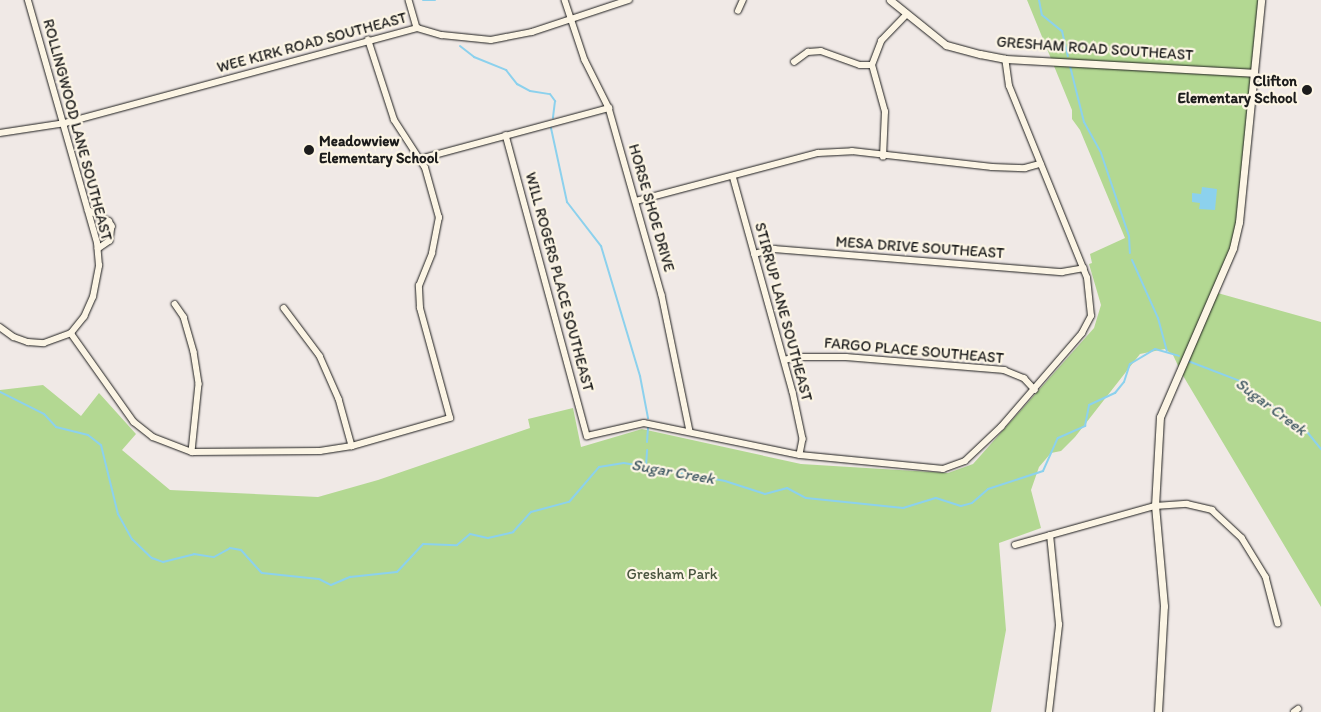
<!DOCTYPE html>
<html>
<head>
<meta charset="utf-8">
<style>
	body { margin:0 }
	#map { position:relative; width:1321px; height:712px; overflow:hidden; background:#f0e9e6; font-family:Itim,sans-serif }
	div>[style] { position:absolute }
	.green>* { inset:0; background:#b3d892 }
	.water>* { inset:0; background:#8cd1ed }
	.stream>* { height:2px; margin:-1px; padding:0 1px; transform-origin:1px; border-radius:1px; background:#8cd1ed }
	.roads { filter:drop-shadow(0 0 1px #1c1c1c) drop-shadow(0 0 1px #1c1c1c) }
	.minor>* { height:5.5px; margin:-2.75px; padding:0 2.75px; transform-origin:2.75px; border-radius:2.75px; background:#fcf5e5 }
	.tertiary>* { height:7px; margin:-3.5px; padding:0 3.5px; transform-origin:3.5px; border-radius:3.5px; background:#fcf5e5 }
	.dots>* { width:14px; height:14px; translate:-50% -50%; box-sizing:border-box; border:2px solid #fcf5e5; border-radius:50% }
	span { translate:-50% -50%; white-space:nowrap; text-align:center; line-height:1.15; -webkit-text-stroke:4.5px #fcf5e5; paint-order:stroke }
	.street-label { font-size:15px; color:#1c1c1c }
	.poi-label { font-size:15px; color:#1c1c1c; font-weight:700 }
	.right { translate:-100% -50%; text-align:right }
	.left { translate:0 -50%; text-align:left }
	.park-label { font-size:15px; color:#49543f }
	.water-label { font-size:16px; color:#435b65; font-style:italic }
</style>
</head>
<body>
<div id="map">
	<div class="green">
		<div style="clip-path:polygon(1027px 0,1263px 0,1238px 233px,1214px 292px,1321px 322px,1321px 607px,1182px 374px,1173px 355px,1165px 349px,1140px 354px,1075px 437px,1061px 451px,1051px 453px,1039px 467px,1031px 490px,1041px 528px,999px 543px,1006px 630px,991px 712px,0 712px,0 390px,43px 385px,81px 416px,99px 393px,136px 434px,122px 450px,170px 490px,318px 497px,378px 480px,530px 428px,528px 419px,573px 408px,581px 447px,642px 429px,801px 464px,948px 473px,973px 464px,1094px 328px,1101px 305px,1089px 264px,1092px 263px,1090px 254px,1125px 238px,1080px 130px,1072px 119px,1072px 110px)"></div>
	</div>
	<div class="water">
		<div style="clip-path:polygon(1202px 187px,1217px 189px,1215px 210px,1199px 209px,1200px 203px,1192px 202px,1192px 193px,1201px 194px)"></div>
	</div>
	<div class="stream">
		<div style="left:423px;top:0;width:12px"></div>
		<div style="left:1039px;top:0;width:15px;rotate:79deg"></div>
		<div style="left:1042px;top:15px;width:26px;rotate:39deg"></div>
		<div style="left:1062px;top:31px;width:26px;rotate:77deg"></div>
		<div style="left:460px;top:46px;width:18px;rotate:38deg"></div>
		<div style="left:474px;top:57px;width:35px;rotate:22deg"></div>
		<div style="left:506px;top:70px;width:18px;rotate:52deg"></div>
		<div style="left:517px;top:84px;width:15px;rotate:28deg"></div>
		<div style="left:530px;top:91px;width:20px;rotate:9deg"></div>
		<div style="left:550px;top:94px;width:9px;rotate:54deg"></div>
		<div style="left:555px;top:101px;width:17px;rotate:97deg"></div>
		<div style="left:1070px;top:66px;width:58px;rotate:76deg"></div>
		<div style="left:1084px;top:122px;width:35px;rotate:61deg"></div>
		<div style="left:1101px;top:153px;width:88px;rotate:71.4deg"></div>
		<div style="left:1129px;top:236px;width:17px;rotate:87deg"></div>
		<div style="left:551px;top:128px;width:76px;rotate:77.8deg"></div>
		<div style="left:567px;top:202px;width:56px;rotate:52.3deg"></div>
		<div style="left:601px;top:246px;width:136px;rotate:73.3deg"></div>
		<div style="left:640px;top:376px;width:43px;rotate:79.2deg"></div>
		<div style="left:1132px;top:260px;width:64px;rotate:65.9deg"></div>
		<div style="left:1158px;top:318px;width:34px;rotate:75deg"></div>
		<div style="left:1188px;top:361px;width:56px;rotate:21deg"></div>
		<div style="left:1240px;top:381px;width:86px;rotate:37.4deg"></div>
		<div style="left:1308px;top:433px;width:21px;rotate:51deg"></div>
		<div style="left:0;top:392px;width:49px;rotate:26.6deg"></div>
		<div style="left:44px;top:414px;width:18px;rotate:47deg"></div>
		<div style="left:56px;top:427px;width:33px;rotate:14deg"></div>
		<div style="left:88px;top:435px;width:16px;rotate:38deg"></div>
		<div style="left:101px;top:445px;width:71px;rotate:76.2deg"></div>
		<div style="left:118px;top:514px;width:29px;rotate:61deg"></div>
		<div style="left:132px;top:539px;width:28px;rotate:44deg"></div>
		<div style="left:152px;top:558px;width:12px;rotate:20deg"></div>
		<div style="left:163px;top:562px;width:32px;rotate:-14deg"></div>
		<div style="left:194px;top:554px;width:20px;rotate:9deg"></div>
		<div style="left:214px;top:557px;width:18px;rotate:-29deg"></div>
		<div style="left:230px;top:548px;width:11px;rotate:10deg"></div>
		<div style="left:241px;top:550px;width:31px;rotate:48deg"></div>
		<div style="left:262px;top:573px;width:57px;rotate:6deg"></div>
		<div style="left:319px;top:579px;width:13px;rotate:27deg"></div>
		<div style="left:331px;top:585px;width:21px;rotate:-23deg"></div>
		<div style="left:350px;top:577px;width:47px;rotate:-6.1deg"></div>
		<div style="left:397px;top:572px;width:38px;rotate:-47deg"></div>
		<div style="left:423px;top:544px;width:34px;rotate:2deg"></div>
		<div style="left:457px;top:545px;width:17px;rotate:-40deg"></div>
		<div style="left:470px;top:534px;width:18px;rotate:13deg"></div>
		<div style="left:488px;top:538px;width:26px;rotate:-13deg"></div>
		<div style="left:513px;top:532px;width:27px;rotate:-48deg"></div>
		<div style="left:531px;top:512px;width:39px;rotate:-15deg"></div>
		<div style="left:569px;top:502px;width:46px;rotate:-49.4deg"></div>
		<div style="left:599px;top:467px;width:25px;rotate:-9deg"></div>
		<div style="left:624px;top:463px;width:103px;rotate:10.1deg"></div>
		<div style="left:725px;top:481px;width:42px;rotate:18deg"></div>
		<div style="left:765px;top:494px;width:23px;rotate:-15deg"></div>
		<div style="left:787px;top:488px;width:21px;rotate:28deg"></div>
		<div style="left:806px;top:498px;width:98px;rotate:5.9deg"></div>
		<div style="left:903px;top:508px;width:34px;rotate:-17deg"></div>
		<div style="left:936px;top:498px;width:26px;rotate:18deg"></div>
		<div style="left:961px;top:506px;width:11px;rotate:-15deg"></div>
		<div style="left:972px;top:503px;width:21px;rotate:-41deg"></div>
		<div style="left:988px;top:489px;width:58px;rotate:-18.1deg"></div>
		<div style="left:1043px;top:471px;width:36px;rotate:-66deg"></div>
		<div style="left:1058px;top:438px;width:30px;rotate:-24deg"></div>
		<div style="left:1085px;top:426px;width:21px;rotate:-79deg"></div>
		<div style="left:1089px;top:405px;width:29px;rotate:-25deg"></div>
		<div style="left:1115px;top:393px;width:14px;rotate:-51deg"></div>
		<div style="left:1124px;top:382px;width:19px;rotate:-72deg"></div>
		<div style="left:1130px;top:364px;width:29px;rotate:-31deg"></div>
		<div style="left:1155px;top:349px;width:25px;rotate:16deg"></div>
		<div style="left:647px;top:442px;width:14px;rotate:-86deg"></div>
		<div style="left:646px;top:466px;width:16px;rotate:-86deg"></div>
	</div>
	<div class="roads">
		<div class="minor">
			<div style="left:409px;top:0;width:29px;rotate:74deg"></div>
			<div style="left:565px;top:0;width:63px;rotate:71.6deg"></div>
			<div style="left:585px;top:60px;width:54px;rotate:63.4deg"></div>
			<div style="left:609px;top:108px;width:194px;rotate:74.2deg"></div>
			<div style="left:662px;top:295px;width:139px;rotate:78.4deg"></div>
			<div style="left:738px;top:11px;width:12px;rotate:-66deg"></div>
			<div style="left:794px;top:62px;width:17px;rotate:-36deg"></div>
			<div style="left:808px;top:52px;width:13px;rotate:-4deg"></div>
			<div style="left:821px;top:51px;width:41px;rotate:19.7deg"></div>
			<div style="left:860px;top:65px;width:12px"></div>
			<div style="left:0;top:133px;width:66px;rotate:-8.7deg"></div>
			<div style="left:65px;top:123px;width:365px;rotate:-15.1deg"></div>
			<div style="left:417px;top:28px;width:26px;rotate:16deg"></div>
			<div style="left:442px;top:35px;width:49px;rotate:5.8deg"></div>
			<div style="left:491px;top:40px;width:42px;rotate:-11deg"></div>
			<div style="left:532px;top:32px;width:102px;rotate:-18.3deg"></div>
			<div style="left:506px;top:135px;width:312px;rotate:74.9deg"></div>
			<div style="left:587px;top:436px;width:58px;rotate:-12.8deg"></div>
			<div style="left:644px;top:423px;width:159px;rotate:11.6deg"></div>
			<div style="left:800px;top:455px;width:144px;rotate:5.6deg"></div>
			<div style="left:943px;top:469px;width:23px;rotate:-20deg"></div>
			<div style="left:965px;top:461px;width:50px;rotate:-43.4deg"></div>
			<div style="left:1001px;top:427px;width:124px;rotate:-49.2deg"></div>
			<div style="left:1082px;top:333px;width:19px;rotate:-62deg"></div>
			<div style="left:1091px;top:316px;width:38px;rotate:-96deg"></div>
			<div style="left:1087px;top:278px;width:207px;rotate:-112.1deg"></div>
			<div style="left:1009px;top:86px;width:27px;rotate:-98deg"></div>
			<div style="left:883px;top:157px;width:45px;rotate:-87.5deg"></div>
			<div style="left:885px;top:112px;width:49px;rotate:-105.5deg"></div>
			<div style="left:872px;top:65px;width:26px;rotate:-69deg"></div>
			<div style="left:881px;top:41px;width:37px;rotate:-46deg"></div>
			<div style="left:420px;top:159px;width:196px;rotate:-15.1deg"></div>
			<div style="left:733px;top:176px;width:224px;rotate:74.5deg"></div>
			<div style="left:793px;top:392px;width:48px;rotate:78deg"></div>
			<div style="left:803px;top:439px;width:16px;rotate:101deg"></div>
			<div style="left:636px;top:201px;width:188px;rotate:-14.8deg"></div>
			<div style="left:818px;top:153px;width:34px;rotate:-3deg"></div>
			<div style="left:852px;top:151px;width:141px;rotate:6.5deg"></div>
			<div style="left:992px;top:167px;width:33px;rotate:2deg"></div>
			<div style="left:1025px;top:168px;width:16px;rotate:-15deg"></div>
			<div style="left:88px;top:210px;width:24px;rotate:28deg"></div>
			<div style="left:109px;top:221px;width:6px;rotate:59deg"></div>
			<div style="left:112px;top:226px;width:15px;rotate:98deg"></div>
			<div style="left:110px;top:241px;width:14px;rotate:146deg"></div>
			<div style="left:754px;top:254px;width:21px;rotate:-14deg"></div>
			<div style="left:774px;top:249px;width:289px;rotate:4.6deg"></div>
			<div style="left:1062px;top:272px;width:22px;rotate:-10deg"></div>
			<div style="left:175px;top:304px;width:16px;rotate:55deg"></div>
			<div style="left:184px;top:317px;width:36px;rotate:74deg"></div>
			<div style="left:194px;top:352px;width:32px;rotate:81deg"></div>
			<div style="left:199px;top:384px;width:68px;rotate:95.9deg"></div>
			<div style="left:284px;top:308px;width:60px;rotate:53.1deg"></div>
			<div style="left:320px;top:356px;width:47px;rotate:66.2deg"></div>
			<div style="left:339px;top:399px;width:49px;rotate:74.5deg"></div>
			<div style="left:0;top:327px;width:17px;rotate:36deg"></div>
			<div style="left:14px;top:337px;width:15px;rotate:20deg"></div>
			<div style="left:28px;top:342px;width:16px;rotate:4deg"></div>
			<div style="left:44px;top:343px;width:29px;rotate:-20deg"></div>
			<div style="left:71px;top:333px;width:21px;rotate:-51deg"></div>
			<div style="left:84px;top:317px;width:22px;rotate:-66deg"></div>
			<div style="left:93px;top:297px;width:32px;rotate:-79deg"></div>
			<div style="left:99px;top:266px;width:23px;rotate:-95deg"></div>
			<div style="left:97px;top:243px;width:253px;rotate:-105.9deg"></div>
			<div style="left:71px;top:333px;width:109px;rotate:54.7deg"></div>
			<div style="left:134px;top:422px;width:24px;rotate:38deg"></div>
			<div style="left:153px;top:437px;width:42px;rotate:21deg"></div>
			<div style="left:192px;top:452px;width:128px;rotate:-0.4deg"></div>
			<div style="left:320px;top:451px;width:32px;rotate:-9deg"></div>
			<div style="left:352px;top:446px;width:102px;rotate:-15.9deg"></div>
			<div style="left:450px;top:418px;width:114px;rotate:-105.3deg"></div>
			<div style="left:420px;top:308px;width:22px;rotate:-93deg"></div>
			<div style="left:419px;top:286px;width:35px;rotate:-68deg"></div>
			<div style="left:432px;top:253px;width:36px;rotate:-79deg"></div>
			<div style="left:439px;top:218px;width:52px;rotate:-105.6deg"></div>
			<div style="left:425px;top:168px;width:57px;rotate:-122.9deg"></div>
			<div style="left:394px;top:120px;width:84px;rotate:-108deg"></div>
			<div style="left:784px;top:360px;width:13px;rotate:-13deg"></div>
			<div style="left:797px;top:357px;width:49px"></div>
			<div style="left:846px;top:357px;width:159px;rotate:4.7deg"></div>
			<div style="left:1004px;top:370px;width:22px;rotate:22deg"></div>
			<div style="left:1024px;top:378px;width:16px;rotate:47deg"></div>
			<div style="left:1015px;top:545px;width:145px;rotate:-15.6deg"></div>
			<div style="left:1155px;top:506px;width:32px;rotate:-4deg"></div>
			<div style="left:1187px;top:504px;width:26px;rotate:13deg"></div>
			<div style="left:1212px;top:510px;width:41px;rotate:43deg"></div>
			<div style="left:1242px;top:538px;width:46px;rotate:58.4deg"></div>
			<div style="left:1266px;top:577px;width:48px;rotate:75.4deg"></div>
			<div style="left:1049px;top:712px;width:88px;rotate:-83.4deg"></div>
			<div style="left:1059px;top:625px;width:90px;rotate:-95.7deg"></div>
			<div style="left:1294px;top:712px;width:5px;rotate:-37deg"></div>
		</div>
		<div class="tertiary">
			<div style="left:890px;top:0;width:72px;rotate:38.8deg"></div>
			<div style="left:946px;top:45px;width:35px;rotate:15deg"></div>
			<div style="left:980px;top:54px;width:25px;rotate:11deg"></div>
			<div style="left:1005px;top:59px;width:249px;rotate:3.2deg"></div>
			<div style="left:1158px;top:712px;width:106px;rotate:-86.8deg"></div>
			<div style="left:1164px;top:606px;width:100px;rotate:-95.1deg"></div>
			<div style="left:1155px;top:506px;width:89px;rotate:-86.8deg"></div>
			<div style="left:1160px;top:417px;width:184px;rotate:-66.6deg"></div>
			<div style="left:1233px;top:248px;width:27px;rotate:-77deg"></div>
			<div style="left:1239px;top:222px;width:223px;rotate:-84.3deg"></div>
		</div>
	</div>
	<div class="dots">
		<div style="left:1307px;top:90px;background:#1c1c1c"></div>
		<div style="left:309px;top:150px;background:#1c1c1c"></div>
	</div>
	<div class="street-label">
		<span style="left:312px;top:43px;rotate:-15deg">WEE KIRK ROAD SOUTHEAST</span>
		<span style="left:1095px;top:49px;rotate:4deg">GRESHAM ROAD SOUTHEAST</span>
		<span style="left:77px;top:130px;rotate:75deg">ROLLINGWOOD LANE SOUTHEAST</span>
		<span style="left:651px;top:208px;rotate:74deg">HORSE SHOE DRIVE</span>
		<span style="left:920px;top:248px;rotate:4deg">MESA DRIVE SOUTHEAST</span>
		<span style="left:559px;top:282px;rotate:75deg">WILL ROGERS PLACE SOUTHEAST</span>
		<span style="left:783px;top:312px;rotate:75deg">STIRRUP LANE SOUTHEAST</span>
		<span style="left:914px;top:351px;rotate:5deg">FARGO PLACE SOUTHEAST</span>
	</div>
	<div class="poi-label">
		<span class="right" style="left:1297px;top:90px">Clifton<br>Elementary School</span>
		<span class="left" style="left:319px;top:150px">Meadowview<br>Elementary School</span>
	</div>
	<div class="park-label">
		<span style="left:672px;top:575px">Gresham Park</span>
	</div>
	<div class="water-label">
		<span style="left:1271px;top:407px;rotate:37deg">Sugar Creek</span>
		<span style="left:673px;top:472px;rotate:10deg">Sugar Creek</span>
	</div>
</div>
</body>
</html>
